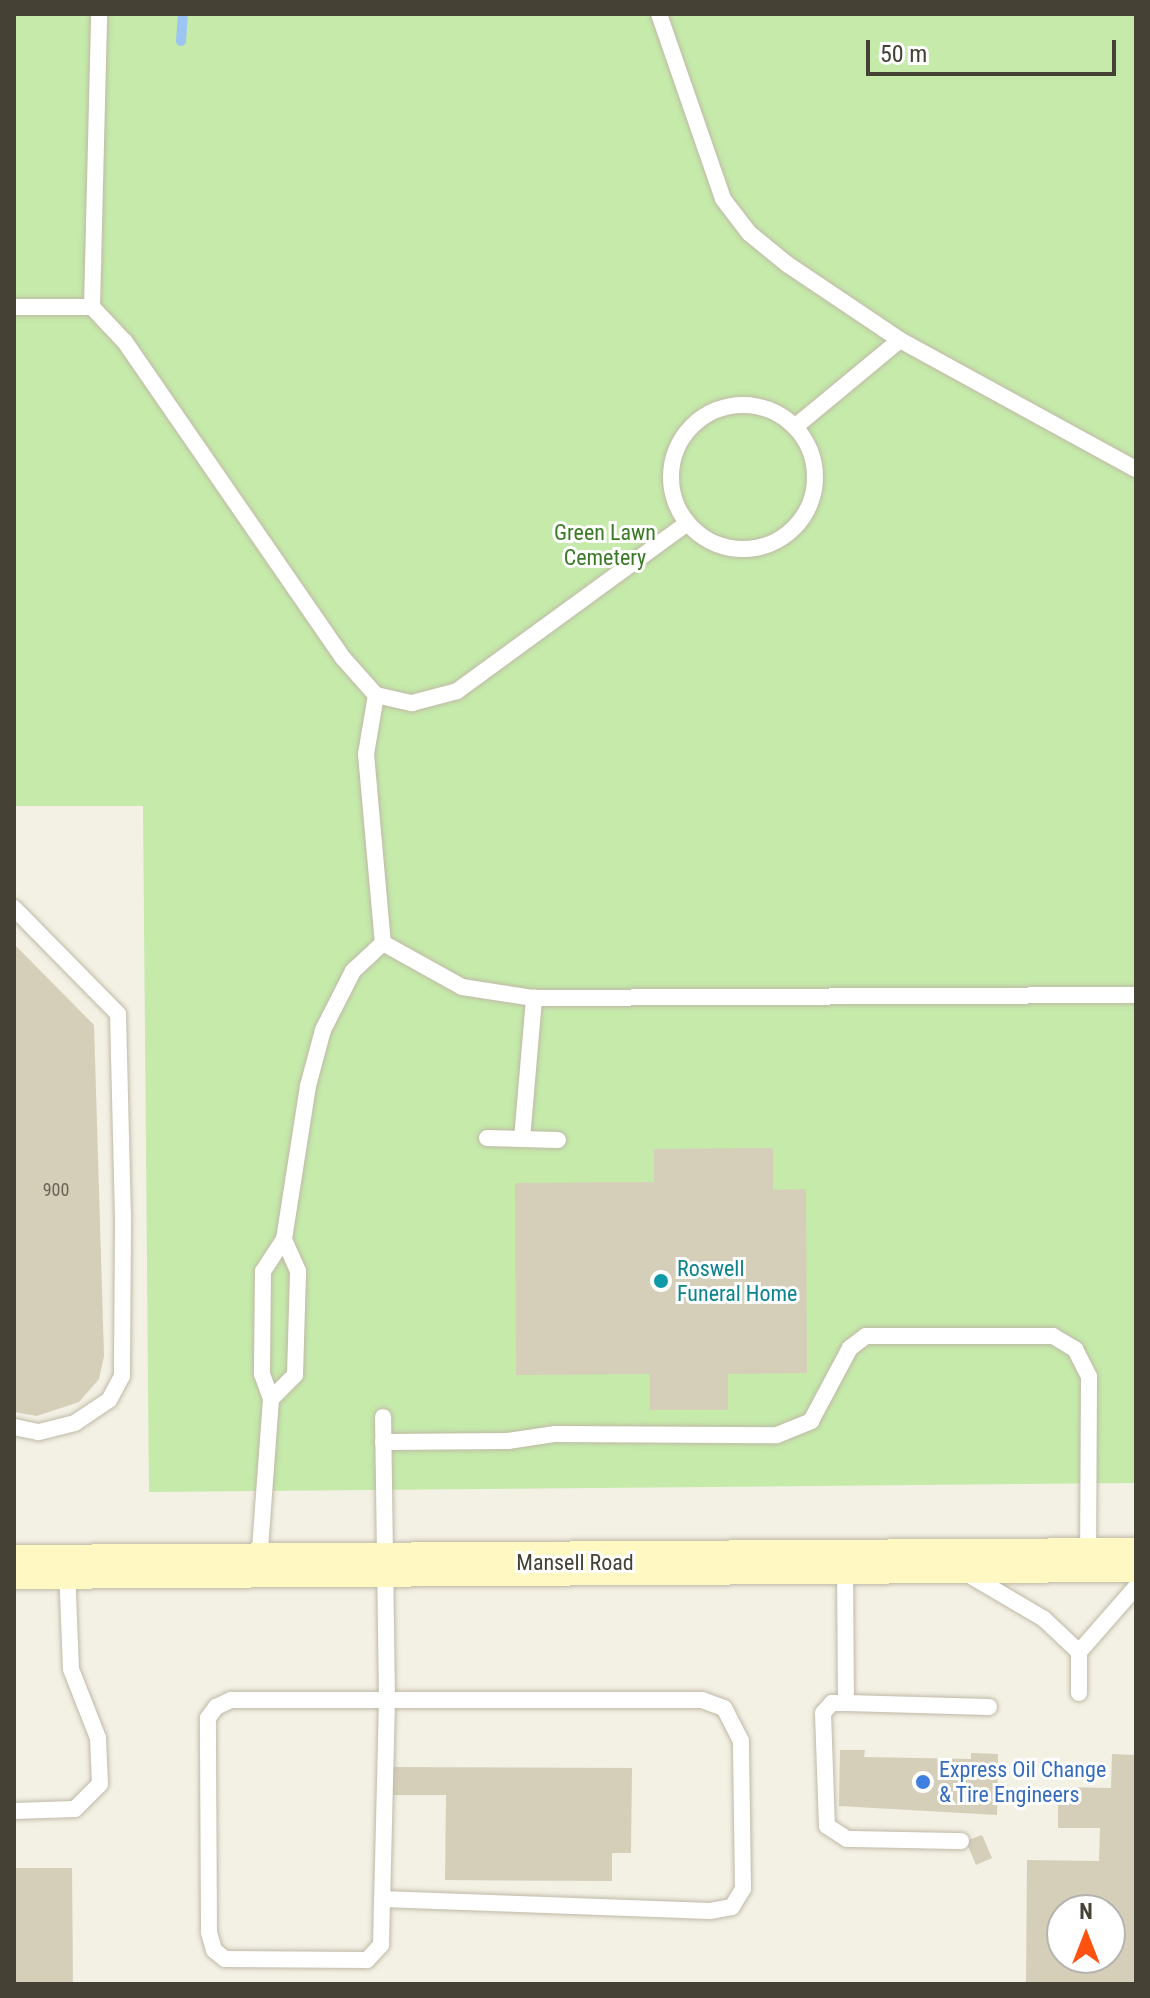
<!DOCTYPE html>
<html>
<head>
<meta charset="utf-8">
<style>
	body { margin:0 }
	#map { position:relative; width:1150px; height:1998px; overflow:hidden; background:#f3f0e4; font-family:"Roboto Condensed",sans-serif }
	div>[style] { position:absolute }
	.green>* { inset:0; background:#c5eaaa }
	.stream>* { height:10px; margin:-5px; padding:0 5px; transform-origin:5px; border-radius:5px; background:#9cc5f4 }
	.building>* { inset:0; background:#d5ceb9 }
	.roads { filter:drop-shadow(0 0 2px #bfb9a6) drop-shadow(0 0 2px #bfb9a6) }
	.lane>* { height:16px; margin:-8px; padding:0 8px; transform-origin:8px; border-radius:8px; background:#fff }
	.lane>.ring { margin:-8px; padding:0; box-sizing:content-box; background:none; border:16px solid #fff; border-radius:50% }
	.secondary>* { height:44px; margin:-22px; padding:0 22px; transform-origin:22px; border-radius:22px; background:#fff8c2 }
	.dots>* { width:22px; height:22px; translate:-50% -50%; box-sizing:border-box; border:4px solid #fff; border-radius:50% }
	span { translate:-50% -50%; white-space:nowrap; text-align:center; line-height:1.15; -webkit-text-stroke:6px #fff; paint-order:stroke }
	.number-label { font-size:18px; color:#696455 }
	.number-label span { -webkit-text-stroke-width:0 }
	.park-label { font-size:22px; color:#3a7a24 }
	.culture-label { font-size:22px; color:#0d838f }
	.left { translate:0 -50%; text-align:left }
	.street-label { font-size:22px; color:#454134 }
	.shop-label { font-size:22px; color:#366cbe }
	.frame { position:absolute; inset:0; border:16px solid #454134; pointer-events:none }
	.north { position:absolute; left:1046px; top:1894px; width:80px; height:80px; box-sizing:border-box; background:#fff; border:2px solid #b5b3ae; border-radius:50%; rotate:0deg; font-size:22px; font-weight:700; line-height:32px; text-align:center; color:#454134 }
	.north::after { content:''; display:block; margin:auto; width:28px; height:36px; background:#ff510f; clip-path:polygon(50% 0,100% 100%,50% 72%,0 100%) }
	.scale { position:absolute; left:866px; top:40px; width:250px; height:36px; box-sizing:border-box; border:4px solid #454134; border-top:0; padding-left:10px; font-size:24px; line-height:28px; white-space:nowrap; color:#454134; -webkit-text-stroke:6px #fff; paint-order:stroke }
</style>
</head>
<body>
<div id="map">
	<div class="green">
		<div style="clip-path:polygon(14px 14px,1136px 14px,1136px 1483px,149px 1492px,143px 806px,14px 806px)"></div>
	</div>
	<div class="stream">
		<div style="left:181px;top:41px;width:27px;rotate:-86deg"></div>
	</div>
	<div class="building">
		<div style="clip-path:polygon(14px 944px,94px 1025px,104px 1356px,99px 1379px,79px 1402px,37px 1416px,14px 1412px)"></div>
		<div style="clip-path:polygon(773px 1148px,773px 1190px,806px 1189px,807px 1373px,728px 1374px,728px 1410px,650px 1410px,650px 1374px,516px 1375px,515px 1183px,654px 1182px,654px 1149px)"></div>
		<div style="clip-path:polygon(840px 1750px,865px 1750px,864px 1757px,971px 1759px,971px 1753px,998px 1754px,997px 1815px,839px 1806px)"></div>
		<div style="clip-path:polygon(evenodd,1112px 1754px,1136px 1755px,1136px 1984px,1026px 1984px,1027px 1860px,1099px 1861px,1100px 1828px,1058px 1828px,1058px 1787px,1111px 1788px,1112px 1754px,1062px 1910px,1110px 1910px,1110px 1958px,1062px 1958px,1062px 1910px)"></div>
		<div style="clip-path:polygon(388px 1767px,632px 1768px,631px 1853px,612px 1853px,612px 1881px,445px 1880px,446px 1795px,388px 1795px)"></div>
		<div style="clip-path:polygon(982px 1835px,992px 1858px,976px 1865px,966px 1841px)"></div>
		<div style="clip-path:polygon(14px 1868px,72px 1868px,73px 1984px,14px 1984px)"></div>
	</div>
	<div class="roads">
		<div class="lane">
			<div style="left:659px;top:14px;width:196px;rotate:70.9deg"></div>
			<div style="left:723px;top:199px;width:43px;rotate:52.6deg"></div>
			<div style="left:749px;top:233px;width:49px;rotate:39.2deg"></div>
			<div style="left:787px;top:264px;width:136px;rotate:33.9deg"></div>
			<div style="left:14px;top:307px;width:78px"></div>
			<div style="left:92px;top:307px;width:48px;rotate:46.7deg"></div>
			<div style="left:125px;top:342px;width:384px;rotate:55.4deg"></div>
			<div style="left:343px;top:658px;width:50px;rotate:48.3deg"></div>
			<div style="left:376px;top:695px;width:60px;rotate:99.6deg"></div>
			<div style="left:366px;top:754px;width:190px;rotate:84.9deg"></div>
			<div style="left:383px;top:943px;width:41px;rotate:137deg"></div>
			<div style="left:353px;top:971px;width:66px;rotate:117deg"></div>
			<div style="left:323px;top:1030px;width:58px;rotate:105deg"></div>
			<div style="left:308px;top:1086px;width:155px;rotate:98.9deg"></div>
			<div style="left:284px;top:1239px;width:38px;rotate:123deg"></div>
			<div style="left:263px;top:1271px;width:103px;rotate:90.6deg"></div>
			<div style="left:262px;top:1374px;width:27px;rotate:70deg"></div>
			<div style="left:271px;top:1399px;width:165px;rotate:94.2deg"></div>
			<div style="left:92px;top:307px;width:293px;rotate:-88.6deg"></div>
			<div class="ring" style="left:671px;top:405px;width:128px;height:128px"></div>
			<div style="left:796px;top:426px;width:135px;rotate:-39.6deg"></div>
			<div style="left:900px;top:340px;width:269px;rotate:28.7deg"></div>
			<div style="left:376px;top:695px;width:37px;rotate:13deg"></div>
			<div style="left:412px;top:703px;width:47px;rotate:-14.9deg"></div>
			<div style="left:457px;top:691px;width:285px;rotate:-36.1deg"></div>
			<div style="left:14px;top:908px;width:148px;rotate:45.5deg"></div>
			<div style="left:118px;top:1014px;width:210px;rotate:88.6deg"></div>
			<div style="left:123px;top:1224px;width:152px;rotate:90.4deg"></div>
			<div style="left:122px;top:1376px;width:27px;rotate:118deg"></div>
			<div style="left:109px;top:1400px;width:41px;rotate:145.9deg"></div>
			<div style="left:75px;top:1423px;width:38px;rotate:166deg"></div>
			<div style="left:38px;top:1432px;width:25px;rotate:-168deg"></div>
			<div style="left:383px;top:943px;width:90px;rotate:29.1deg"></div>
			<div style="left:462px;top:987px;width:73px;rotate:8.7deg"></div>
			<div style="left:534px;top:998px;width:602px;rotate:-0.29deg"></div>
			<div style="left:487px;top:1138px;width:71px;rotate:1.6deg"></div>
			<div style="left:522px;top:1139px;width:142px;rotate:-85.1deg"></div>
			<div style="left:271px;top:1399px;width:34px;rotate:-45deg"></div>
			<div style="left:295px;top:1375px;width:104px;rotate:-88.3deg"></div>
			<div style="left:298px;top:1271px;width:35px;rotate:-114deg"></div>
			<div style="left:383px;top:1442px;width:125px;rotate:-0.5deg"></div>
			<div style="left:508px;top:1441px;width:48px;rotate:-8.5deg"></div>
			<div style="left:555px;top:1434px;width:222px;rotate:0.3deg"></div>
			<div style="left:777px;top:1435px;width:37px;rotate:-22deg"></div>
			<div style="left:811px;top:1421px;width:83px;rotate:-61.9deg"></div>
			<div style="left:850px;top:1348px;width:20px;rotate:-37deg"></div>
			<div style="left:866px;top:1336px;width:187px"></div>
			<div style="left:1053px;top:1336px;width:26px;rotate:31deg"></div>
			<div style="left:1075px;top:1349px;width:31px;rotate:63deg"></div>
			<div style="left:1089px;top:1377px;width:183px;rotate:90.3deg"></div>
			<div style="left:845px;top:1563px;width:140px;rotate:89.6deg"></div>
			<div style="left:846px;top:1703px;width:14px;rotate:180deg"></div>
			<div style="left:832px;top:1703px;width:13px;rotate:132deg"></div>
			<div style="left:823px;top:1713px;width:113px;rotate:88deg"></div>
			<div style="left:827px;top:1826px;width:24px;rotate:33deg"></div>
			<div style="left:847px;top:1839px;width:114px;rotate:1deg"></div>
			<div style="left:966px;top:1573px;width:91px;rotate:30.5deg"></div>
			<div style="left:1044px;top:1619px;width:48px;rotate:43.3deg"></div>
			<div style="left:1079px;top:1693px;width:41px;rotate:-90deg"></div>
			<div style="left:1079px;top:1652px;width:86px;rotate:-48.8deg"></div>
			<div style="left:846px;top:1703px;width:143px;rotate:1.6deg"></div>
			<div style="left:14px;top:1811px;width:61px;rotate:-1.9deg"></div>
			<div style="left:75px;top:1809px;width:35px;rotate:-45deg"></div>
			<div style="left:100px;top:1784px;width:46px;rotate:-92.5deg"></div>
			<div style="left:98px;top:1738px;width:74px;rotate:-111.4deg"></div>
			<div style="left:71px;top:1669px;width:101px;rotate:-92.3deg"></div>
			<div style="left:382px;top:1899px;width:46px;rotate:91.2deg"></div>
			<div style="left:381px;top:1945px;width:21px;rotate:133deg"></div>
			<div style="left:367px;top:1960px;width:142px;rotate:-179.6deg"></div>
			<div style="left:225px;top:1959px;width:14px;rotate:-141deg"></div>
			<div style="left:214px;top:1950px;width:19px;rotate:-106deg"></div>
			<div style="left:209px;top:1932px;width:214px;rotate:-90.3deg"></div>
			<div style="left:208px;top:1718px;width:14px;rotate:-54deg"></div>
			<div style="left:216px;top:1707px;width:17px;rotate:-25deg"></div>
			<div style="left:231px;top:1700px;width:156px"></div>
			<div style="left:387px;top:1700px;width:199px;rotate:91.4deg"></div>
			<div style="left:382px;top:1899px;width:328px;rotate:2.1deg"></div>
			<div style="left:710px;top:1911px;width:22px;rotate:-10deg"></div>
			<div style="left:732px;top:1907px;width:21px;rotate:-59deg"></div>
			<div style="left:743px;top:1889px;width:148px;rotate:-90.8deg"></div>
			<div style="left:741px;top:1741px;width:37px;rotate:-117deg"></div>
			<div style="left:724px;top:1708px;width:23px;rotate:-160deg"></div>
			<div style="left:702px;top:1700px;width:315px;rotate:180deg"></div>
			<div style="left:387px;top:1700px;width:283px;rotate:-90.8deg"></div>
		</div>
		<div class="secondary">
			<div style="left:14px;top:1567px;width:1122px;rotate:-0.36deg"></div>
		</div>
	</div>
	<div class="dots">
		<div style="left:661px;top:1281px;background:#0f9aa8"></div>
		<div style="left:923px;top:1782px;background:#3f7fe0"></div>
	</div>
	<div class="number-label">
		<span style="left:56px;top:1190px">900</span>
	</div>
	<div class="park-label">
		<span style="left:605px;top:545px">Green Lawn<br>Cemetery</span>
	</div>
	<div class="culture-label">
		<span class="left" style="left:677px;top:1281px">Roswell<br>Funeral Home</span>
	</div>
	<div class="street-label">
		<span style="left:575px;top:1563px">Mansell Road</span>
	</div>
	<div class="shop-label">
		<span class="left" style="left:939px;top:1782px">Express Oil Change<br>&amp; Tire Engineers</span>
	</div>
	<div class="frame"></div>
	<div class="north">N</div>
	<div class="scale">50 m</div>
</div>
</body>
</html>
